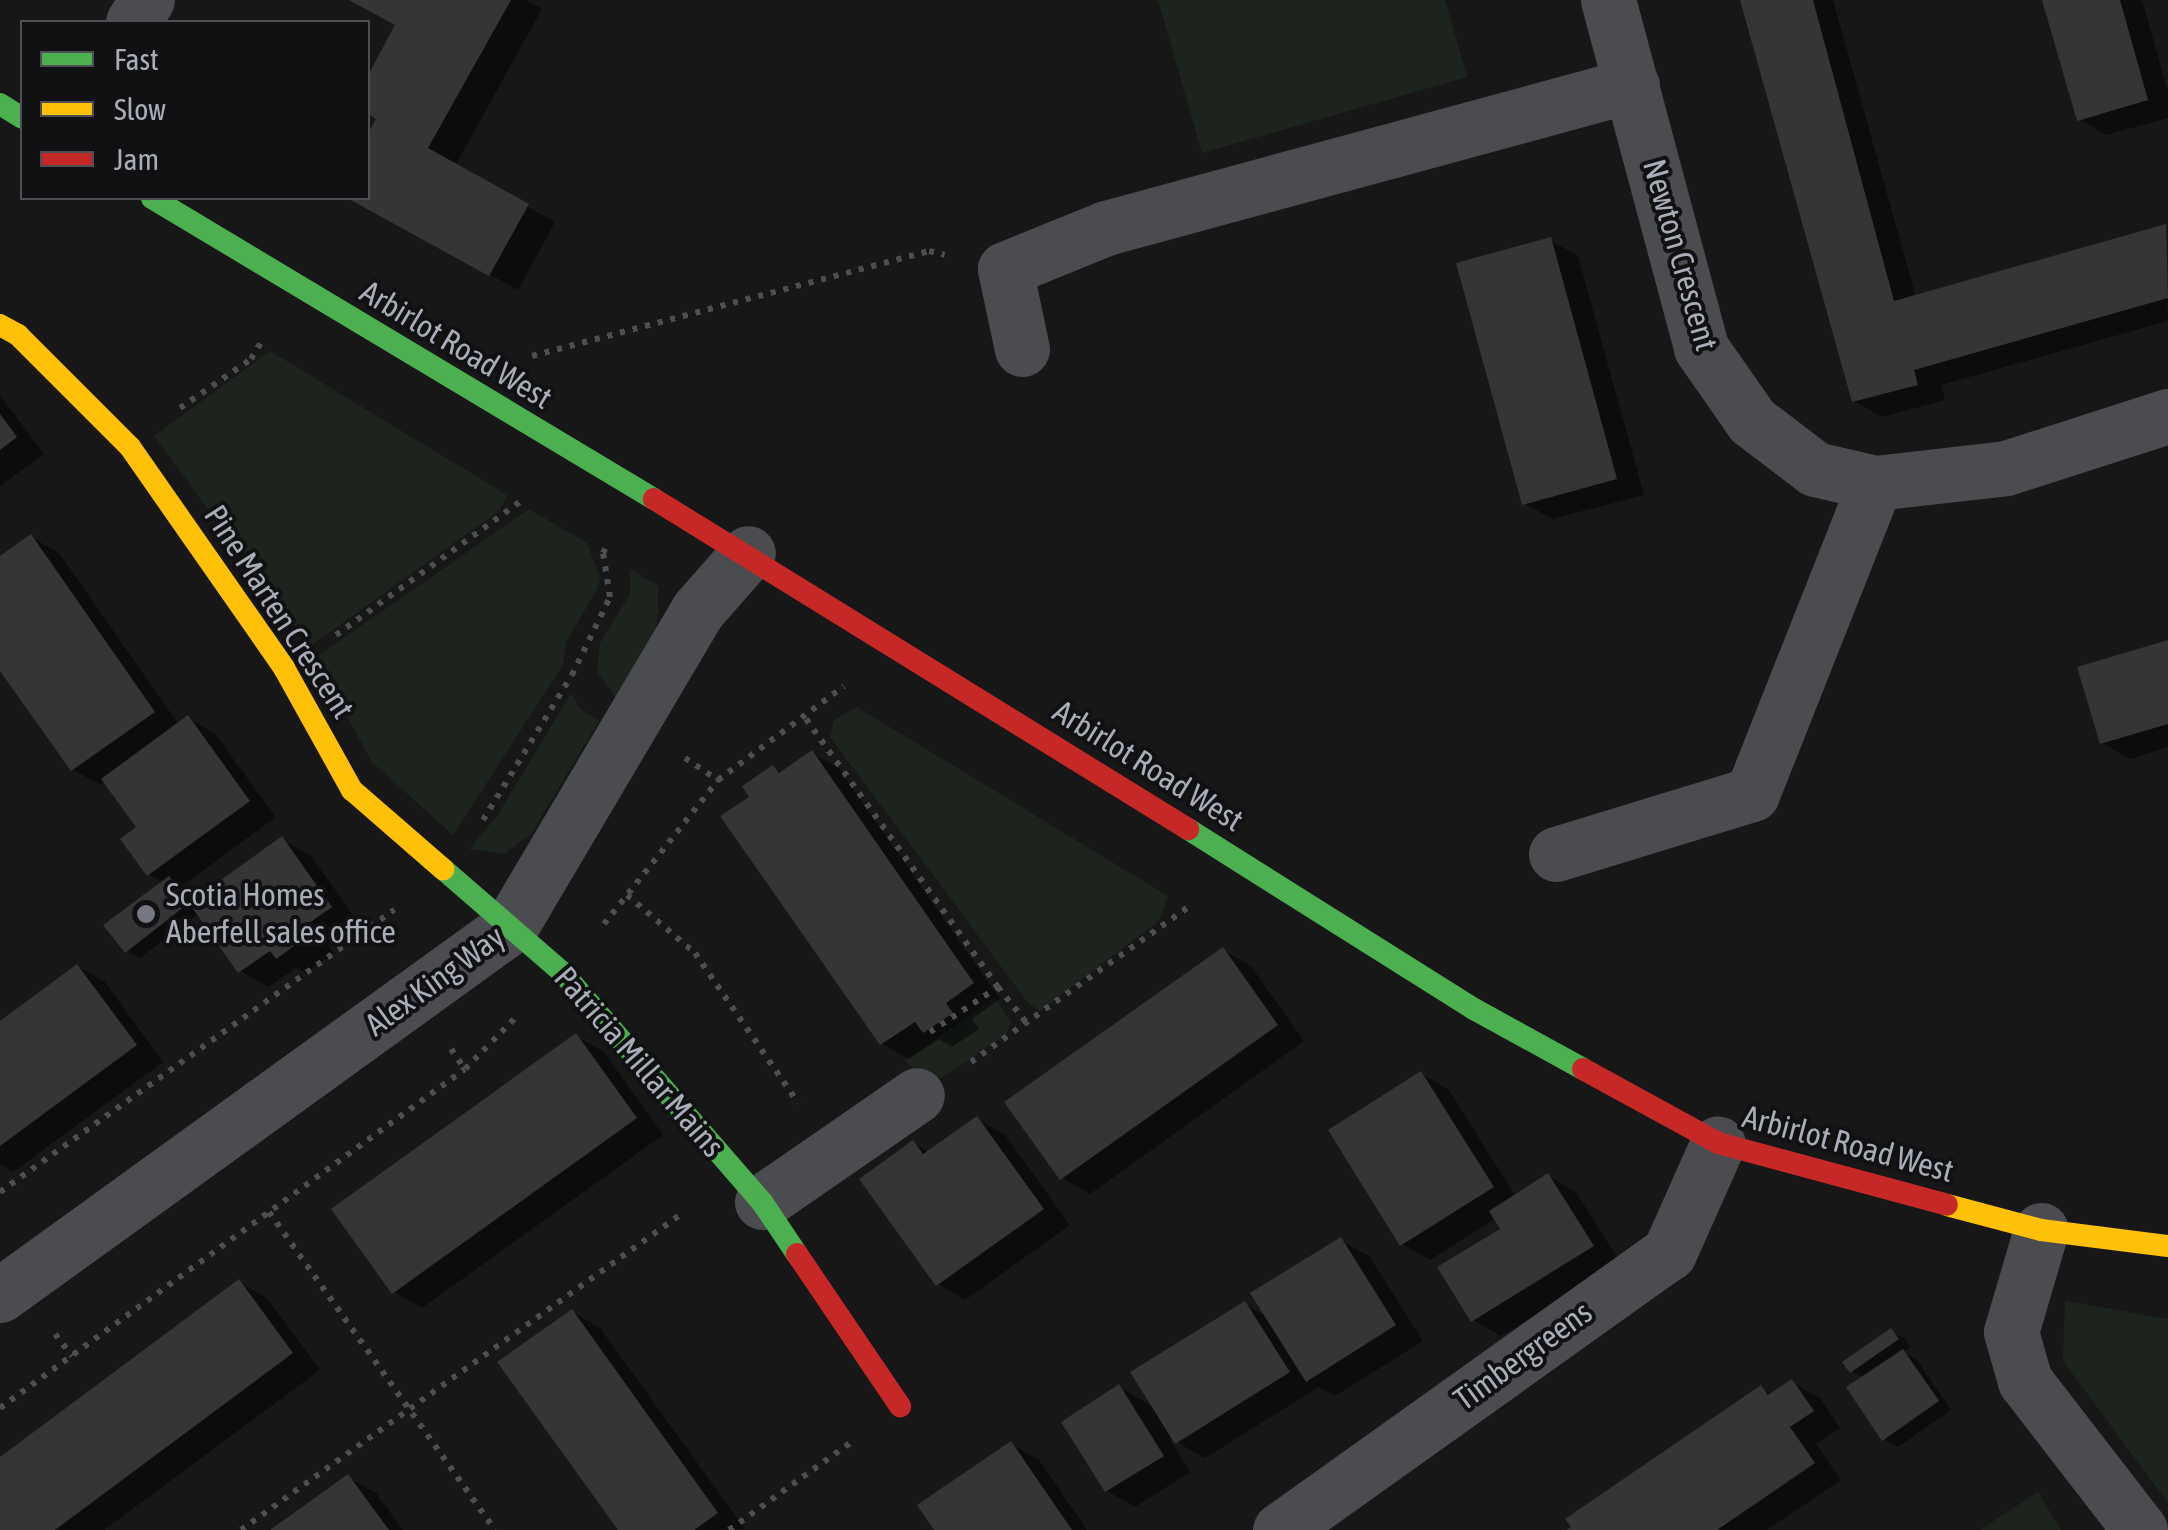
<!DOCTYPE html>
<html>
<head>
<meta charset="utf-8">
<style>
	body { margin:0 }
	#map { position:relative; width:2168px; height:1530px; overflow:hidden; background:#171717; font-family:"Asap Condensed",sans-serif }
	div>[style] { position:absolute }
	.green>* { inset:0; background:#1d241e }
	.shadow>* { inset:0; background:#0007 }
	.building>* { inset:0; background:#353536 }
	.path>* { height:6px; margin-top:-3px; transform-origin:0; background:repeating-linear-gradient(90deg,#4d4e52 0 5px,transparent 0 13px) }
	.street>* { height:55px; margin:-27.5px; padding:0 27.5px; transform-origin:27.5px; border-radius:27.5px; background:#4b4c50 }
	.fast>* { height:22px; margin:-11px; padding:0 11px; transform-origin:11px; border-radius:11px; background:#4caf50 }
	.slow>* { height:22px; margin:-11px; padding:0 11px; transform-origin:11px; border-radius:11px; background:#ffc107 }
	.jam>* { height:22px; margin:-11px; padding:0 11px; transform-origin:11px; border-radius:11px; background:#c62828 }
	.dots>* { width:28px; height:28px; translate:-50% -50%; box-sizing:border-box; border:5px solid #111113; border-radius:50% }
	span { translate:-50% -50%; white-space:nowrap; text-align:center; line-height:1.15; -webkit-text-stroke:8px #111113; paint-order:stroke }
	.street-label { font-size:32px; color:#a8adb8 }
	.poi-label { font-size:32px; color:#a8adb8 }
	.left { translate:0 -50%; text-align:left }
	.legend { position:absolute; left:20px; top:20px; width:350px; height:180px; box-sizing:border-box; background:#111113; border:2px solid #4d4f55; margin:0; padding:12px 18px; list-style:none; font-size:30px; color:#a8adb8 }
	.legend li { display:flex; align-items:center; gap:20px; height:50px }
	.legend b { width:50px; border:2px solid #4d4f55 }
</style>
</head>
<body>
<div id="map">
	<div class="green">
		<div style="clip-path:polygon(1158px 0,1445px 0,1467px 77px,1202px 153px)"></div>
		<div style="clip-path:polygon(270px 351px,507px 495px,499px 511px,309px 647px,154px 436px)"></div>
		<div style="clip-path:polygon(529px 509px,587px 543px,600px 577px,598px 588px,566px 642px,563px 665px,453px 835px,372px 762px,315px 658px)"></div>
		<div style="clip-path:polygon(630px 569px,658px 586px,658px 613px,654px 642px,617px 699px,597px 672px,600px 643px,630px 594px)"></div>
		<div style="clip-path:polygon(571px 693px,579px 708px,599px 721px,531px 834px,504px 854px,469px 849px,497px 816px)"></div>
		<div style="clip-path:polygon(857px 707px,1168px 896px,1160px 920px,1040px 1011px,1028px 1003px,830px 737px,834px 720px)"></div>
		<div style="clip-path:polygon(995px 997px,1011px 1022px,1007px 1034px,929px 1086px,905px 1061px)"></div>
		<div style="clip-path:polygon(2065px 1301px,2168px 1319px,2168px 1503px,2063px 1361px)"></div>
		<div style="clip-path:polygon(2038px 1492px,2061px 1530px,1980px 1530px)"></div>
	</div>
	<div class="shadow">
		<div style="clip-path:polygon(353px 0,526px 0,542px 9px,455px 166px,555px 222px,518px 290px,352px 198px,368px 198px,368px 139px,379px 119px,368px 112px,368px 80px,398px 25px)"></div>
		<div style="clip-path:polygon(1743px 0,1833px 0,1916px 297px,2165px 227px,2168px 321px,1941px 385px,1945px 400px,1882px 417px,1854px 401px)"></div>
		<div style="clip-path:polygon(2045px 0,2142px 0,2168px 92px,2168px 118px,2106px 135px,2079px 119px)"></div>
		<div style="clip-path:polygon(1550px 240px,1578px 256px,1644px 495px,1552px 519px,1524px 503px)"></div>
		<div style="clip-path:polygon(0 395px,44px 454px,0 486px)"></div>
		<div style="clip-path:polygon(31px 537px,59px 553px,179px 725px,188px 718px,215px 734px,276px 817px,182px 886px,195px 902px,282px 839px,310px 855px,359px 923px,328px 945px,334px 953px,306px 973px,296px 968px,268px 987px,240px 971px,199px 913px,140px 958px,126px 951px,164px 883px,149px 874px,140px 828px,106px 781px,100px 785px,72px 769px,0 666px,0 559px)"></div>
		<div style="clip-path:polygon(2168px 643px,2168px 747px,2130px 759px,2102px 743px)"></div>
		<div style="clip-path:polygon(812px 753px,839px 769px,1000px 999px,972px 1019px,979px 1029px,952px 1047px,939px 1039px,909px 1059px,881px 1043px,752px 797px,773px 768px,783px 773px)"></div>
		<div style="clip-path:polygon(1223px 950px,1251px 966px,1304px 1041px,1090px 1194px,1062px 1178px)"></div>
		<div style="clip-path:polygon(77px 966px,105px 982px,163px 1062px,13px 1172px,0 1164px,0 1024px)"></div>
		<div style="clip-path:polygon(576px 1036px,604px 1052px,663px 1135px,422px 1308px,394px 1292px)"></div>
		<div style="clip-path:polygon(1422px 1074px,1449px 1090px,1516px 1197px,1548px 1176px,1576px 1192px,1620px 1262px,1501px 1336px,1473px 1320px,1503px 1229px,1496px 1218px,1430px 1260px,1402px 1244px)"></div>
		<div style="clip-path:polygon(977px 1119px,1005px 1135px,1070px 1225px,965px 1300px,938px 1284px,913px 1143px,930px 1153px)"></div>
		<div style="clip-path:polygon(1341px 1240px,1369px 1256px,1423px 1341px,1335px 1396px,1319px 1387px,1205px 1458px,1168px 1437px,1190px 1472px,1135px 1507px,1107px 1491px,1119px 1387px,1156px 1408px,1245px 1304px,1268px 1317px)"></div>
		<div style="clip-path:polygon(239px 1282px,267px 1298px,320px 1370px,104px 1530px,0 1530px,0 1460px)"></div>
		<div style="clip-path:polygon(572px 1312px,600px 1328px,745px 1529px,622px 1530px)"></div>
		<div style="clip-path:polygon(1891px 1331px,1905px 1339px,1911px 1347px,1904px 1352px,1917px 1360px,1951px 1410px,1898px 1447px,1884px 1439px,1864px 1378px,1851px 1371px)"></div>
		<div style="clip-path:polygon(1792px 1382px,1820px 1398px,1840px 1428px,1816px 1444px,1841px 1480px,1767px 1530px,1571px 1530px,1761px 1388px,1773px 1395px)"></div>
		<div style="clip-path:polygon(1011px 1444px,1039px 1460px,1087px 1530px,937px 1530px)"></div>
		<div style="clip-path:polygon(348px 1477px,376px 1493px,403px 1530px,276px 1530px)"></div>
	</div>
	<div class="building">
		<div style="clip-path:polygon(349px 0,511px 0,428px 148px,529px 204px,489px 276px,347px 198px,368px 198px,368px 133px,376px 119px,368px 114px,368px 75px,395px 25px)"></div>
		<div style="clip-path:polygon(1740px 0,1813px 0,1894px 301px,2166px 224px,2168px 298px,1914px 370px,1918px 385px,1852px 402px)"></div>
		<div style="clip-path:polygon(2042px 0,2120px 0,2148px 100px,2077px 121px)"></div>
		<div style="clip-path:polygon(1551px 237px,1617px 479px,1522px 505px,1456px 263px)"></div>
		<div style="clip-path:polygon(0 414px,17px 437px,0 450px)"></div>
		<div style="clip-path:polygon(31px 534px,155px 712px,71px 771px,0 671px,0 556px)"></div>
		<div style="clip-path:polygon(2168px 640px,2168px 724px,2100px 744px,2077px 667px)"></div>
		<div style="clip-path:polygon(188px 715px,250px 801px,147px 876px,120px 839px,136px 827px,101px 779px)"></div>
		<div style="clip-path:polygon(812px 750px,974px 983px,946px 1003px,953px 1013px,923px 1033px,915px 1022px,880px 1045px,720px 816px,749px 797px,742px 786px,773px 765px,779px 773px)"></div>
		<div style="clip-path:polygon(282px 836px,332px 907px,302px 928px,308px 936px,276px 959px,270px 951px,238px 973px,189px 903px)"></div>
		<div style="clip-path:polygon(169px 876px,189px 903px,125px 953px,103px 925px)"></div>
		<div style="clip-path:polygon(1223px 947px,1278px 1025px,1060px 1180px,1004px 1102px)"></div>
		<div style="clip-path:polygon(77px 964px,137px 1045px,0 1146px,0 1021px)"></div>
		<div style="clip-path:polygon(576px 1033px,637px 1118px,392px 1294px,331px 1209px)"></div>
		<div style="clip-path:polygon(1421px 1071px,1494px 1187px,1400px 1246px,1328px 1130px)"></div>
		<div style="clip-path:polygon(977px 1116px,1044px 1209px,936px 1286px,859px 1179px,913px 1140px,923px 1154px)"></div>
		<div style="clip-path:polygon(1548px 1173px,1594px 1246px,1471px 1322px,1437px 1267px,1500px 1229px,1489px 1211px)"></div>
		<div style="clip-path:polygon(1341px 1237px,1396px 1325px,1306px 1382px,1250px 1293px)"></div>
		<div style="clip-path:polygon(239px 1279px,293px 1353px,55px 1530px,0 1530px,0 1457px)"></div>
		<div style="clip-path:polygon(1245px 1301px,1290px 1372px,1175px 1444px,1130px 1372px)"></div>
		<div style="clip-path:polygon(572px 1309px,718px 1513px,694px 1530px,618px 1530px,497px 1362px)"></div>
		<div style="clip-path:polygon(1891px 1328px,1899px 1339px,1850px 1373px,1842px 1362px)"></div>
		<div style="clip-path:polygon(1903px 1349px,1939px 1401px,1882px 1441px,1846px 1387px)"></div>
		<div style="clip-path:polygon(1792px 1379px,1814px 1411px,1790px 1427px,1815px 1463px,1717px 1530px,1567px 1530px,1571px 1527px,1565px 1519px,1761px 1385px,1768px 1395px)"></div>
		<div style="clip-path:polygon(1119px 1384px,1164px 1456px,1105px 1492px,1061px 1422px)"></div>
		<div style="clip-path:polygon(1011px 1441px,1072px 1530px,934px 1530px,917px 1505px)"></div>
		<div style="clip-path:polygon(348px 1474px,389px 1530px,270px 1530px)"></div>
	</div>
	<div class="path">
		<div style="left:532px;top:356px;width:411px;rotate:-14.8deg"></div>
		<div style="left:929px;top:251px;width:16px;rotate:14deg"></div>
		<div style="left:180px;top:408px;width:86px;rotate:-34.6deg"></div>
		<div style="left:251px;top:359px;width:21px;rotate:-59deg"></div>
		<div style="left:336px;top:635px;width:232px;rotate:-35.9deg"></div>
		<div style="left:806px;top:719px;width:330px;rotate:54.4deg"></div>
		<div style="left:685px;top:758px;width:40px;rotate:34deg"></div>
		<div style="left:718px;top:780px;width:157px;rotate:-36.7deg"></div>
		<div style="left:483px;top:820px;width:170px;rotate:-58.5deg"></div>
		<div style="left:572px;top:675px;width:87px;rotate:-64deg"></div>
		<div style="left:610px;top:597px;width:45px;rotate:-99deg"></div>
		<div style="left:603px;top:553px;width:11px;rotate:-63deg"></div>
		<div style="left:627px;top:895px;width:89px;rotate:40.5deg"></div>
		<div style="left:695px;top:953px;width:182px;rotate:55.5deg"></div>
		<div style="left:604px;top:924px;width:184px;rotate:-51.6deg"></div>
		<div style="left:930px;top:1032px;width:82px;rotate:-33.5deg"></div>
		<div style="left:998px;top:987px;width:50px;rotate:51.5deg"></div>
		<div style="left:451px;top:1049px;width:24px;rotate:55deg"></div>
		<div style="left:971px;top:1062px;width:267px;rotate:-35.5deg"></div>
		<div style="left:0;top:1192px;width:485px;rotate:-35.6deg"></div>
		<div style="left:269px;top:1212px;width:390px;rotate:54.6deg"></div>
		<div style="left:55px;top:1334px;width:28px;rotate:52deg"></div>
		<div style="left:0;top:1408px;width:575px;rotate:-36.09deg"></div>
		<div style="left:465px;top:1069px;width:74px;rotate:-45.5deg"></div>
		<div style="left:241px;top:1530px;width:545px;rotate:-35.67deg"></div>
		<div style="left:729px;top:1530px;width:149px;rotate:-35.7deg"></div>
	</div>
	<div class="street">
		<div style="left:1608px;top:0;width:360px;rotate:75deg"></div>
		<div style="left:1701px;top:348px;width:89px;rotate:55.1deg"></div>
		<div style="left:1752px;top:421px;width:79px;rotate:37.3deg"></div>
		<div style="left:1815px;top:469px;width:62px;rotate:13.1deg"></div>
		<div style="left:1875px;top:483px;width:132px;rotate:-6.5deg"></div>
		<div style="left:2006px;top:468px;width:170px;rotate:-17.8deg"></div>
		<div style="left:133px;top:22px;width:26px;rotate:-58deg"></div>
		<div style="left:1022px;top:349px;width:82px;rotate:-102deg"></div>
		<div style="left:1005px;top:269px;width:109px;rotate:-22.1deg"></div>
		<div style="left:1106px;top:228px;width:545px;rotate:-15.21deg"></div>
		<div style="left:1556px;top:854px;width:205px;rotate:-17deg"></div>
		<div style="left:1752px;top:794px;width:334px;rotate:-68.4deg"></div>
		<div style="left:762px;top:1202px;width:188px;rotate:-34.6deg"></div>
		<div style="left:2041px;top:1230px;width:106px;rotate:106.4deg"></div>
		<div style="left:2011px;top:1332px;width:51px;rotate:74.1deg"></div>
		<div style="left:2025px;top:1381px;width:188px;rotate:52.3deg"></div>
		<div style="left:0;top:1295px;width:630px;rotate:-35.83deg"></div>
		<div style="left:511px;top:926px;width:366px;rotate:-59.4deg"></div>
		<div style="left:697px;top:611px;width:77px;rotate:-48.7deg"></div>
		<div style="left:1280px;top:1530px;width:478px;rotate:-35.5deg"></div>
		<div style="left:1669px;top:1253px;width:120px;rotate:-66deg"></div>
	</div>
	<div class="fast">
		<div style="left:0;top:104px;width:26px;rotate:32deg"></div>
		<div style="left:152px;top:198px;width:585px;rotate:30.95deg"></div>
		<div style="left:1188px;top:829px;width:338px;rotate:32.2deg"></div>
		<div style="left:1474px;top:1009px;width:124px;rotate:28.8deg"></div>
		<div style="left:443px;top:869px;width:157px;rotate:40.9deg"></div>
		<div style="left:562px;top:972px;width:305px;rotate:49deg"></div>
		<div style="left:762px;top:1202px;width:63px;rotate:56.1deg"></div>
	</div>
	<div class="slow">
		<div style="left:0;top:325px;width:21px;rotate:29deg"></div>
		<div style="left:18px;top:335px;width:158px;rotate:45deg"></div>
		<div style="left:130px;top:447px;width:269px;rotate:55.1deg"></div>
		<div style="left:284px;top:668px;width:140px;rotate:60.9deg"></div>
		<div style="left:352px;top:790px;width:121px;rotate:41deg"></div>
		<div style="left:1947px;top:1205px;width:97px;rotate:14.9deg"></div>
		<div style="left:2041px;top:1230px;width:128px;rotate:7.2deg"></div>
	</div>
	<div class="jam">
		<div style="left:654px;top:499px;width:628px;rotate:31.72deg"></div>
		<div style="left:1583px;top:1069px;width:154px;rotate:28.7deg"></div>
		<div style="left:1718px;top:1143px;width:237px;rotate:15.1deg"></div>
		<div style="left:797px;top:1254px;width:184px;rotate:55.9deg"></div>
	</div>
	<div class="dots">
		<div style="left:146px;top:914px;background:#757880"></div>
	</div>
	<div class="street-label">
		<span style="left:1680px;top:255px;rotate:74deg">Newton Crescent</span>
		<span style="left:456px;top:345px;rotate:31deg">Arbirlot Road West</span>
		<span style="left:279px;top:612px;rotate:57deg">Pine Marten Crescent</span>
		<span style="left:1148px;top:766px;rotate:32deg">Arbirlot Road West</span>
		<span style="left:435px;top:981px;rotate:-36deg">Alex King Way</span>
		<span style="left:639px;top:1062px;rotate:49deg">Patricia Millar Mains</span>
		<span style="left:1848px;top:1144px;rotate:15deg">Arbirlot Road West</span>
		<span style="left:1523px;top:1356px;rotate:-36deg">Timbergreens</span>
	</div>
	<div class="poi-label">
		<span class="left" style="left:166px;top:914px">Scotia Homes<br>Aberfell sales office</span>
	</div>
	<ul class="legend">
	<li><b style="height:12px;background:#4caf50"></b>Fast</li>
	<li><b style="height:12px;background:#ffc107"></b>Slow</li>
	<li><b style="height:12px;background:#c62828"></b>Jam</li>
	</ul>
</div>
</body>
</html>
